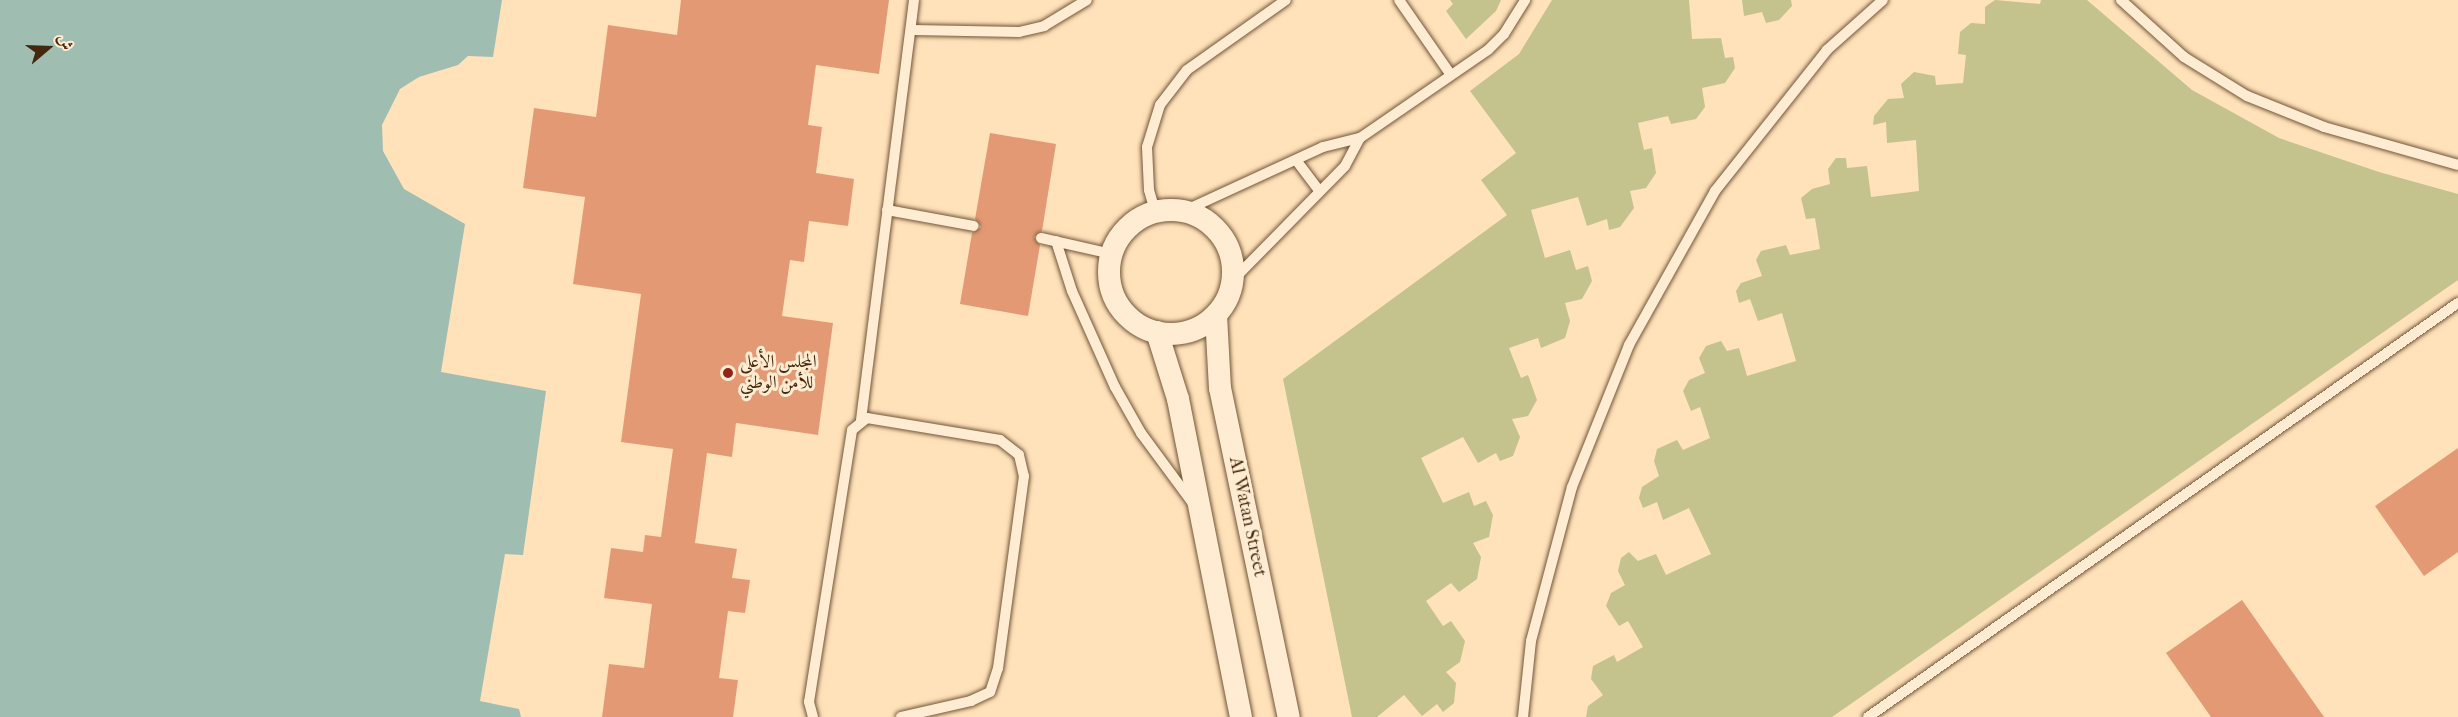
<!DOCTYPE html>
<html>
<head>
<meta charset="utf-8">
<style>
	body { margin:0 }
	#map { position:relative; width:2458px; height:717px; overflow:hidden; background:#ffe2ba; font-family:"IM FELL French Canon",Amiri,serif }
	div>[style] { position:absolute }
	.green>* { inset:0; background:#c4c28d }
	.water>* { inset:0; background:#a0bdb2 }
	.building>* { inset:0; background:#e39a74 }
	.roads { filter:drop-shadow(0 0 2px #735638) drop-shadow(0 0 2px #735638) }
	.service>* { height:10px; margin:-5px; padding:0 5px; transform-origin:5px; border-radius:5px; background:#ffecd2 }
	.minor>* { height:22px; margin:-11px; padding:0 11px; transform-origin:11px; border-radius:11px; background:#ffecd2 }
	.minor>.ring { margin:-11px; padding:0; box-sizing:content-box; background:none; border:22px solid #ffecd2; border-radius:50% }
	.dots>* { width:16px; height:16px; translate:-50% -50%; box-sizing:border-box; border:3px solid #ffecd2; border-radius:50% }
	span { translate:-50% -50%; white-space:nowrap; text-align:center; line-height:1.15; -webkit-text-stroke:6px #ffecd2; paint-order:stroke }
	.poi-label { font-size:18px; color:#44270c }
	.left { translate:0 -50%; text-align:left }
	.street-label { font-size:18px; color:#44270c }
	.north { position:absolute; left:18px; top:18px; width:60px; height:60px; -webkit-text-stroke:4px #ffecd2; paint-order:stroke; rotate:71deg; font-size:16px; font-weight:700; line-height:24px; text-align:center; color:#44270c }
	.north::after { content:''; display:block; margin:auto; width:21px; height:27px; background:#44270c; clip-path:polygon(50% 0,100% 100%,50% 72%,0 100%) }
</style>
</head>
<body>
<div id="map">
	<div class="green">
		<div style="clip-path:polygon(1450px 0,1501px 0,1496px 11px,1466px 39px,1446px 11px,1453px 4px)"></div>
		<div style="clip-path:polygon(1552px 0,1689px 0,1692px 39px,1721px 38px,1725px 58px,1733px 57px,1735px 68px,1725px 83px,1702px 88px,1705px 107px,1696px 119px,1671px 124px,1668px 116px,1638px 123px,1644px 150px,1652px 148px,1656px 173px,1646px 188px,1630px 191px,1634px 208px,1620px 227px,1609px 230px,1607px 219px,1587px 226px,1578px 197px,1531px 210px,1545px 258px,1570px 250px,1576px 270px,1588px 266px,1592px 281px,1582px 299px,1565px 303px,1570px 321px,1565px 338px,1541px 348px,1538px 338px,1509px 348px,1521px 378px,1528px 375px,1537px 400px,1528px 416px,1512px 419px,1520px 437px,1513px 456px,1500px 461px,1496px 453px,1478px 463px,1463px 437px,1421px 458px,1443px 503px,1469px 492px,1474px 506px,1486px 501px,1493px 515px,1489px 537px,1473px 543px,1481px 557px,1477px 579px,1459px 592px,1451px 583px,1426px 601px,1443px 626px,1451px 621px,1465px 641px,1460px 662px,1446px 672px,1456px 683px,1454px 703px,1443px 712px,1437px 704px,1422px 716px,1404px 695px,1377px 717px,1352px 717px,1283px 379px,1507px 215px,1481px 180px,1516px 153px,1470px 91px,1519px 54px)"></div>
		<div style="clip-path:polygon(1742px 0,1791px 0,1792px 6px,1779px 20px,1766px 23px,1762px 12px,1744px 16px)"></div>
		<div style="clip-path:polygon(1995px 0,2040px 4px,2041px 0,2087px 0,2192px 90px,2279px 138px,2379px 172px,2458px 194px,2458px 280px,1832px 717px,1586px 717px,1588px 706px,1603px 695px,1591px 679px,1593px 666px,1614px 655px,1617px 662px,1643px 647px,1628px 621px,1619px 626px,1606px 606px,1611px 593px,1625px 585px,1618px 571px,1621px 558px,1629px 552px,1638px 561px,1656px 554px,1666px 575px,1711px 554px,1689px 508px,1663px 520px,1657px 502px,1643px 508px,1639px 498px,1642px 487px,1659px 476px,1654px 461px,1657px 449px,1677px 440px,1683px 450px,1710px 438px,1700px 407px,1691px 411px,1683px 391px,1689px 380px,1705px 373px,1699px 358px,1706px 346px,1721px 341px,1727px 351px,1739px 348px,1747px 376px,1796px 361px,1782px 313px,1758px 321px,1750px 299px,1739px 303px,1736px 291px,1741px 283px,1762px 276px,1756px 260px,1761px 251px,1786px 245px,1790px 255px,1820px 249px,1815px 218px,1806px 219px,1801px 198px,1812px 189px,1830px 184px,1828px 169px,1836px 158px,1846px 158px,1847px 168px,1867px 166px,1871px 197px,1919px 191px,1916px 140px,1887px 143px,1886px 122px,1873px 125px,1874px 116px,1888px 99px,1904px 98px,1901px 84px,1914px 72px,1935px 76px,1936px 85px,1963px 83px,1966px 55px,1958px 54px,1960px 32px,1971px 23px,1985px 24px,1985px 7px)"></div>
	</div>
	<div class="water">
		<div style="clip-path:polygon(0 0,502px 0,493px 57px,468px 56px,458px 65px,419px 77px,400px 89px,382px 125px,383px 151px,404px 189px,465px 224px,441px 372px,546px 391px,523px 555px,505px 554px,480px 701px,519px 709px,521px 717px,0 717px)"></div>
	</div>
	<div class="building">
		<div style="clip-path:polygon(681px 0,889px 0,879px 74px,816px 65px,808px 125px,822px 127px,816px 173px,854px 179px,848px 226px,809px 221px,804px 262px,790px 260px,782px 316px,833px 323px,818px 435px,736px 423px,732px 457px,707px 453px,695px 543px,737px 549px,732px 578px,750px 580px,745px 613px,728px 611px,719px 678px,738px 680px,733px 717px,602px 717px,609px 664px,644px 668px,652px 604px,604px 598px,611px 548px,643px 552px,645px 535px,661px 537px,673px 449px,621px 442px,641px 294px,573px 284px,585px 197px,523px 188px,534px 108px,596px 117px,608px 25px,677px 35px)"></div>
		<div style="clip-path:polygon(990px 133px,1056px 144px,1042px 231px,1034px 237px,1040px 245px,1028px 316px,960px 304px,972px 233px,981px 227px,975px 219px)"></div>
		<div style="clip-path:polygon(2458px 448px,2458px 552px,2424px 576px,2375px 506px)"></div>
		<div style="clip-path:polygon(2242px 600px,2324px 717px,2211px 717px,2166px 653px)"></div>
	</div>
	<div class="roads">
		<div class="service">
			<div style="left:1399px;top:0;width:91px;rotate:55.3deg"></div>
			<div style="left:2121px;top:0;width:85px;rotate:42.1deg"></div>
			<div style="left:2184px;top:57px;width:74px;rotate:31.8deg"></div>
			<div style="left:2247px;top:96px;width:83px;rotate:21.9deg"></div>
			<div style="left:2324px;top:127px;width:139px;rotate:15.8deg"></div>
			<div style="left:913px;top:30px;width:106px;rotate:1.1deg"></div>
			<div style="left:1019px;top:32px;width:26px;rotate:-13deg"></div>
			<div style="left:1044px;top:26px;width:50px;rotate:-31.2deg"></div>
			<div style="left:1296px;top:160px;width:38px;rotate:53deg"></div>
			<div style="left:887px;top:210px;width:88px;rotate:10.4deg"></div>
			<div style="left:1155px;top:211px;width:22px;rotate:-106deg"></div>
			<div style="left:1149px;top:190px;width:43px;rotate:-92.7deg"></div>
			<div style="left:1147px;top:147px;width:44px;rotate:-72.8deg"></div>
			<div style="left:1160px;top:105px;width:44px;rotate:-52.4deg"></div>
			<div style="left:1187px;top:70px;width:121px;rotate:-35.3deg"></div>
			<div style="left:1184px;top:211px;width:153px;rotate:-24.7deg"></div>
			<div style="left:1323px;top:147px;width:38px;rotate:-14deg"></div>
			<div style="left:1360px;top:138px;width:155px;rotate:-34.5deg"></div>
			<div style="left:1488px;top:50px;width:23px;rotate:-45deg"></div>
			<div style="left:1504px;top:34px;width:40px;rotate:-58deg"></div>
			<div style="left:1041px;top:238px;width:73px;rotate:12.7deg"></div>
			<div style="left:1056px;top:241px;width:52px;rotate:72.3deg"></div>
			<div style="left:1072px;top:291px;width:105px;rotate:65.9deg"></div>
			<div style="left:1115px;top:387px;width:53px;rotate:60.5deg"></div>
			<div style="left:1141px;top:433px;width:89px;rotate:53.6deg"></div>
			<div style="left:1232px;top:281px;width:161px;rotate:-45.5deg"></div>
			<div style="left:1345px;top:166px;width:32px;rotate:-62deg"></div>
			<div style="left:861px;top:420px;width:423px;rotate:-82.8deg"></div>
			<div style="left:813px;top:717px;width:16px;rotate:-105deg"></div>
			<div style="left:809px;top:702px;width:275px;rotate:-81deg"></div>
			<div style="left:852px;top:430px;width:19px;rotate:-39deg"></div>
			<div style="left:867px;top:418px;width:135px;rotate:9.4deg"></div>
			<div style="left:1000px;top:440px;width:24px;rotate:38deg"></div>
			<div style="left:1019px;top:455px;width:22px;rotate:77deg"></div>
			<div style="left:1024px;top:476px;width:194px;rotate:97.7deg"></div>
			<div style="left:998px;top:668px;width:25px;rotate:108deg"></div>
			<div style="left:990px;top:692px;width:21px;rotate:155deg"></div>
			<div style="left:971px;top:701px;width:72px;rotate:167.1deg"></div>
			<div style="left:1523px;top:717px;width:76px;rotate:-84deg"></div>
			<div style="left:1531px;top:641px;width:159px;rotate:-75.1deg"></div>
			<div style="left:1572px;top:487px;width:153px;rotate:-68.1deg"></div>
			<div style="left:1629px;top:345px;width:176px;rotate:-60.8deg"></div>
			<div style="left:1715px;top:191px;width:180px;rotate:-51.5deg"></div>
			<div style="left:1827px;top:50px;width:75px;rotate:-41.8deg"></div>
			<div style="left:1868px;top:717px;width:721px;rotate:-35.06deg"></div>
		</div>
		<div class="minor">
			<div class="ring" style="left:1109px;top:210px;width:102px;height:102px"></div>
			<div style="left:1216px;top:315px;width:73px;rotate:86.9deg"></div>
			<div style="left:1220px;top:388px;width:336px;rotate:78.2deg"></div>
			<div style="left:1157px;top:332px;width:70px;rotate:72.6deg"></div>
			<div style="left:1178px;top:399px;width:324px;rotate:78.8deg"></div>
		</div>
	</div>
	<div class="dots">
		<div style="left:728px;top:373px;background:#8f2418"></div>
	</div>
	<div class="poi-label">
		<span class="left" style="left:740px;top:373px">المجلس الأعلى<br>للأمن الوطني</span>
	</div>
	<div class="street-label">
		<span style="left:1247px;top:517px;rotate:78deg">Al Watan Street</span>
	</div>
	<div class="north">ش</div>
</div>
</body>
</html>
